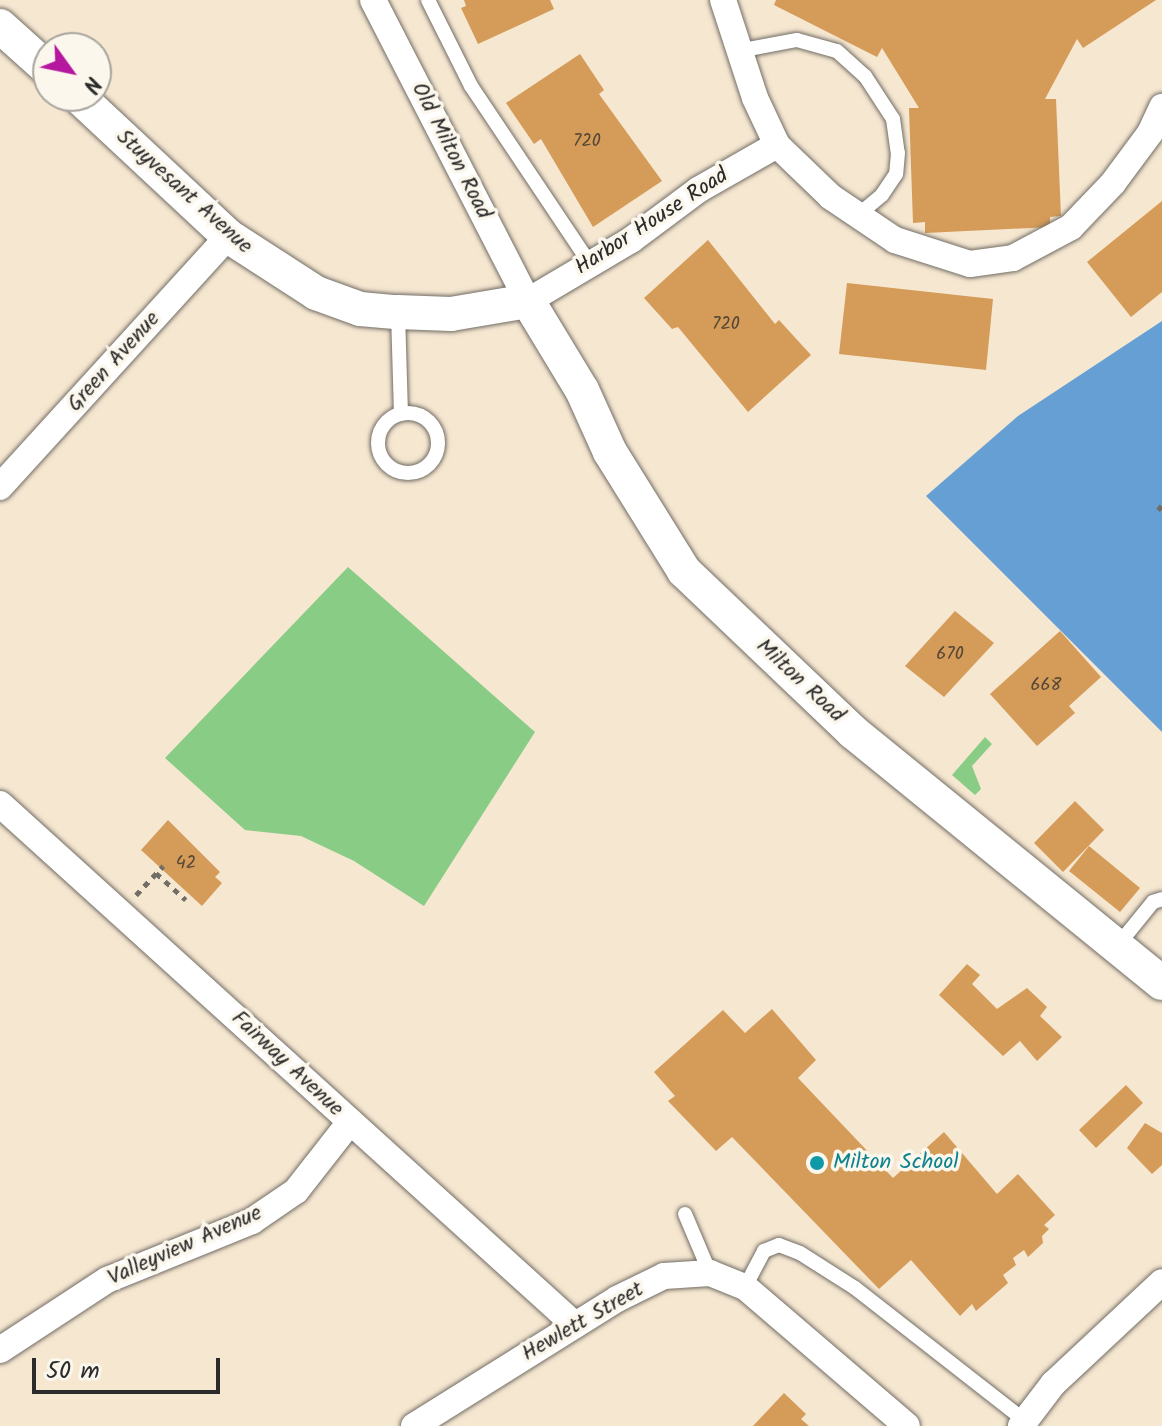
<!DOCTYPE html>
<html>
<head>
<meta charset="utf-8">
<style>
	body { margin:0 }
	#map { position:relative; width:1162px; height:1426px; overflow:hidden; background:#f6e7d1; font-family:Kalam,sans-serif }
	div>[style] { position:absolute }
	.green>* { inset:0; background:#89cc85 }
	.water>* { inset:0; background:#659fd4 }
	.building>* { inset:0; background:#d59b58 }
	.path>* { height:5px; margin-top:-2.5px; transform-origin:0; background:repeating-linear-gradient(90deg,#726d65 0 6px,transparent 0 12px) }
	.roads { filter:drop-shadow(0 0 2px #726d65) drop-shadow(0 0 2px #726d65) }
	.service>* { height:14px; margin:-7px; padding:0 7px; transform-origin:7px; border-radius:7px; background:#fff }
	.service>.ring { margin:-7px; padding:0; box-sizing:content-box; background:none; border:14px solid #fff; border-radius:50% }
	.minor>* { height:26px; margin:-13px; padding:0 13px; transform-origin:13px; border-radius:13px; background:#fff }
	.tertiary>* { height:34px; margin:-17px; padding:0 17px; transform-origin:17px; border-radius:17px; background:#fff }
	.dots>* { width:22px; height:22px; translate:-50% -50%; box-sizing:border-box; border:4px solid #fbf7ec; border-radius:50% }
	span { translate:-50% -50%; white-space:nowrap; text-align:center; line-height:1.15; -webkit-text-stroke:7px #fbf7ec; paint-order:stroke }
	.number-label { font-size:18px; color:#564736 }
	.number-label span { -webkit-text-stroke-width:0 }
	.street-label { font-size:22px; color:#2b2b2b }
	.culture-label { font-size:22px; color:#0d838f }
	.left { translate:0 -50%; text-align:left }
	.north { position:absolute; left:32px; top:32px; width:80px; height:80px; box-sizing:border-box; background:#fbf7ec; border:2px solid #a8a59f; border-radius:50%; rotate:123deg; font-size:22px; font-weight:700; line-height:32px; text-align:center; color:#2b2b2b }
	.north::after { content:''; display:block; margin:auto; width:28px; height:36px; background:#b5179e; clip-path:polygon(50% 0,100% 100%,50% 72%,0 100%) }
	.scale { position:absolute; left:32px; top:1358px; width:188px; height:36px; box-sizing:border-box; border:4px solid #2b2b2b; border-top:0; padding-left:10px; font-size:24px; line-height:28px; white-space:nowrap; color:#2b2b2b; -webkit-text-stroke:6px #fbf7ec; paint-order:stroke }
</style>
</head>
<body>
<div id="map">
	<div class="green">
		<div style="clip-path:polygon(348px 567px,535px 732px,424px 906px,354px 861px,301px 836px,245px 830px,165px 758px)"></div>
		<div style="clip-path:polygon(985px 737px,992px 744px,972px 766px,981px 789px,975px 795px,952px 775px)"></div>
	</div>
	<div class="water">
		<div style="clip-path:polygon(1162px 321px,1162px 732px,926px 496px,1018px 416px)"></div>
	</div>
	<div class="building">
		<div style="clip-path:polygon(464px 0,550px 0,554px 9px,478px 44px,461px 8px,466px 6px)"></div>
		<div style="clip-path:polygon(776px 0,1156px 0,1083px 48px,1077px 39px,1045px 99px,1056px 99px,1061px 216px,1050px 217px,1050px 227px,925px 233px,925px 222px,913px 223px,909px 108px,919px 108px,882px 48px,877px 57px,774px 5px)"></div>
		<div style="clip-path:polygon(580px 54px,604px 90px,599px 94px,662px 181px,593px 227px,541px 139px,534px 144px,506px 103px)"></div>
		<div style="clip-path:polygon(1162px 201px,1162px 292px,1131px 317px,1087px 262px)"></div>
		<div style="clip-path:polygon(708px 240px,775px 324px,779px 320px,811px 355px,748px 412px,678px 327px,672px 329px,644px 298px)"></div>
		<div style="clip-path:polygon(847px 283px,993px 299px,986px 370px,839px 354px)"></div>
		<div style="clip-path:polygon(955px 611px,994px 643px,944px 697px,905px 666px)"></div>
		<div style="clip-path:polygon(1060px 631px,1101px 677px,1069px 706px,1075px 713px,1037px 746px,990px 694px)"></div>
		<div style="clip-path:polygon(1075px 801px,1104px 830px,1063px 872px,1034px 843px)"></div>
		<div style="clip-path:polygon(168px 820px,220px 872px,215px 877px,222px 883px,202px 906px,141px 850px)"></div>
		<div style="clip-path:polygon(1089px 846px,1140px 888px,1120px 912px,1069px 871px)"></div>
		<div style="clip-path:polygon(967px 964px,980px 975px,972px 984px,997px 1009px,1027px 988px,1047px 1007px,1040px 1016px,1062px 1037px,1037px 1061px,1020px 1041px,1003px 1056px,939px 995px)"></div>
		<div style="clip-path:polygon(772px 1009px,816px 1060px,798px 1078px,893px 1178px,944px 1132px,997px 1194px,1018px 1174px,1055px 1215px,1044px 1225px,1049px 1229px,1042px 1236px,1043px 1243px,1028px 1257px,1024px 1250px,1013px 1258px,1016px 1265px,1003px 1275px,1008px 1283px,976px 1311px,972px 1304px,960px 1316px,911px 1260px,879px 1289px,732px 1137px,716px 1151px,668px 1101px,675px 1096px,654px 1072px,723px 1010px,745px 1033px)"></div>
		<div style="clip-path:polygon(1126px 1085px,1143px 1103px,1096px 1148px,1079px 1130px)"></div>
		<div style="clip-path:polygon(1145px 1123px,1162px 1133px,1162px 1165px,1152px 1174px,1127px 1148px)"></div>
		<div style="clip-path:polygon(784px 1393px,806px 1414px,801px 1419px,809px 1426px,753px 1426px)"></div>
	</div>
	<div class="path">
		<div style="left:1158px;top:510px;width:6px;rotate:-51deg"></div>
		<div style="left:156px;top:873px;width:40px;rotate:42deg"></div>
		<div style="left:136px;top:895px;width:40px;rotate:-47deg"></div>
	</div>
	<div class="roads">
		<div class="service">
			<div style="left:428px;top:0;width:96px;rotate:63.4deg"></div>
			<div style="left:471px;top:86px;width:214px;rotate:56.2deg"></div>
			<div style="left:738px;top:51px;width:60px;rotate:-10.6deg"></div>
			<div style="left:797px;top:40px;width:41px;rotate:15.4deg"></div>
			<div style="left:837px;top:51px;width:38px;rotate:42deg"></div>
			<div style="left:865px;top:76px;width:51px;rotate:56.9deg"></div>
			<div style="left:893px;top:119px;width:34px;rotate:82deg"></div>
			<div style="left:898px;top:153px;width:21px;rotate:95deg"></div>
			<div style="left:896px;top:174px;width:25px;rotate:124deg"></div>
			<div style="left:882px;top:195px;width:31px;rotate:140deg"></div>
			<div style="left:398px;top:313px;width:101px;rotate:88.3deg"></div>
			<div class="ring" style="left:378px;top:413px;width:46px;height:46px"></div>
			<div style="left:1118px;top:945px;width:55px;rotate:-50.9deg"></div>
			<div style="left:1153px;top:902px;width:9px;rotate:-18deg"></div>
			<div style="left:685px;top:1214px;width:64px;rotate:67deg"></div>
			<div style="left:745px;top:1287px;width:41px;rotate:-62.2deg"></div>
			<div style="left:764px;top:1251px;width:16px;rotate:-22deg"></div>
			<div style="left:779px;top:1245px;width:22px;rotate:21deg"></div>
			<div style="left:800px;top:1253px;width:65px;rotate:32.5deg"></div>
			<div style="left:855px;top:1288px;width:214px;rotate:38deg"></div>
		</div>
		<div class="minor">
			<div style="left:373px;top:0;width:339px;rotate:62.8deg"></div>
			<div style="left:528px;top:301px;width:120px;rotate:-30.6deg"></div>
			<div style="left:631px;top:240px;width:84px;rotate:-36.7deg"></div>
			<div style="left:698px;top:190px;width:91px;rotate:-29.7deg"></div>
			<div style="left:723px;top:0;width:103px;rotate:71.9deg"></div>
			<div style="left:755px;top:98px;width:52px;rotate:64.9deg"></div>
			<div style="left:777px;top:145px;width:75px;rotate:43.9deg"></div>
			<div style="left:831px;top:197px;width:77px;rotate:33.9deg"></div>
			<div style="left:895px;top:240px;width:79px;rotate:17.7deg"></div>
			<div style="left:970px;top:264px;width:43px;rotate:-7.9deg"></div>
			<div style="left:1013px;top:258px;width:66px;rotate:-28.1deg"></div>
			<div style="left:1071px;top:227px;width:61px;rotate:-46.3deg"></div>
			<div style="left:1113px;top:183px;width:62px;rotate:-53.5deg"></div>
			<div style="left:1150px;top:133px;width:29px;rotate:-65deg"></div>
			<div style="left:0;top:487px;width:339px;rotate:-47.7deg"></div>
			<div style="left:0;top:804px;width:776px;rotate:42.18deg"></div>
			<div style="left:0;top:1350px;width:128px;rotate:-33.2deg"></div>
			<div style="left:107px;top:1280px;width:157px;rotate:-22.1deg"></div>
			<div style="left:252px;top:1221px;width:53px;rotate:-34.3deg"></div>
			<div style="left:296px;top:1191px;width:88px;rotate:-52deg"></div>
			<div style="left:414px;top:1426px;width:239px;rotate:-32deg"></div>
			<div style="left:617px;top:1299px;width:52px;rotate:-26.1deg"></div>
			<div style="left:664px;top:1276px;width:46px;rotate:-3.7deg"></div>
			<div style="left:710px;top:1273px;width:38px;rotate:22deg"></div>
			<div style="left:745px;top:1287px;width:213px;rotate:40.6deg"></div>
			<div style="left:1021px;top:1426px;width:53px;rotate:-52.7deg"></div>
			<div style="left:1053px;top:1384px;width:149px;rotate:-43.1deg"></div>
		</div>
		<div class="tertiary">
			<div style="left:0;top:26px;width:64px;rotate:41.9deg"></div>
			<div style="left:78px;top:96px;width:205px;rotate:43deg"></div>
			<div style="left:228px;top:236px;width:105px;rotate:32.9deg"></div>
			<div style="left:316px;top:293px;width:47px;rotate:20deg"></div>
			<div style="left:360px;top:309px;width:38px;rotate:5deg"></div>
			<div style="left:398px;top:312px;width:53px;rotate:2.2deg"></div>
			<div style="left:451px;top:314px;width:78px;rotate:-9.6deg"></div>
			<div style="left:528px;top:301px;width:104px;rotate:58.8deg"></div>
			<div style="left:582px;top:390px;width:68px;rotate:65.7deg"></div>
			<div style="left:610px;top:452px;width:140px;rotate:58.1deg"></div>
			<div style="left:684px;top:571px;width:233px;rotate:43.6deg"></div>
			<div style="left:853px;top:732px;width:398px;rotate:39.1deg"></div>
		</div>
	</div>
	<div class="dots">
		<div style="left:817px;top:1163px;background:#0f9aa8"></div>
	</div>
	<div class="number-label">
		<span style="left:587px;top:142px">720</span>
		<span style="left:726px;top:325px">720</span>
		<span style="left:950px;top:655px">670</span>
		<span style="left:1046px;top:686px">668</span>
		<span style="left:186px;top:864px">42</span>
	</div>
	<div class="street-label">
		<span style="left:451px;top:151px;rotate:63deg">Old Milton Road</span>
		<span style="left:184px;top:192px;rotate:42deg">Stuyvesant Avenue</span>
		<span style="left:652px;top:222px;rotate:-33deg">Harbor House Road</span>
		<span style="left:114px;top:362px;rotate:-48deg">Green Avenue</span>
		<span style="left:800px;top:681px;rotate:43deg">Milton Road</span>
		<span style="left:287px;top:1064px;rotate:43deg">Fairway Avenue</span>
		<span style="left:185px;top:1246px;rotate:-24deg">Valleyview Avenue</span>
		<span style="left:583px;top:1322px;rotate:-30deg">Hewlett Street</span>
	</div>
	<div class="culture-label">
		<span class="left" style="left:833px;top:1163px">Milton School</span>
	</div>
	<div class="north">N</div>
	<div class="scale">50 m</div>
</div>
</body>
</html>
